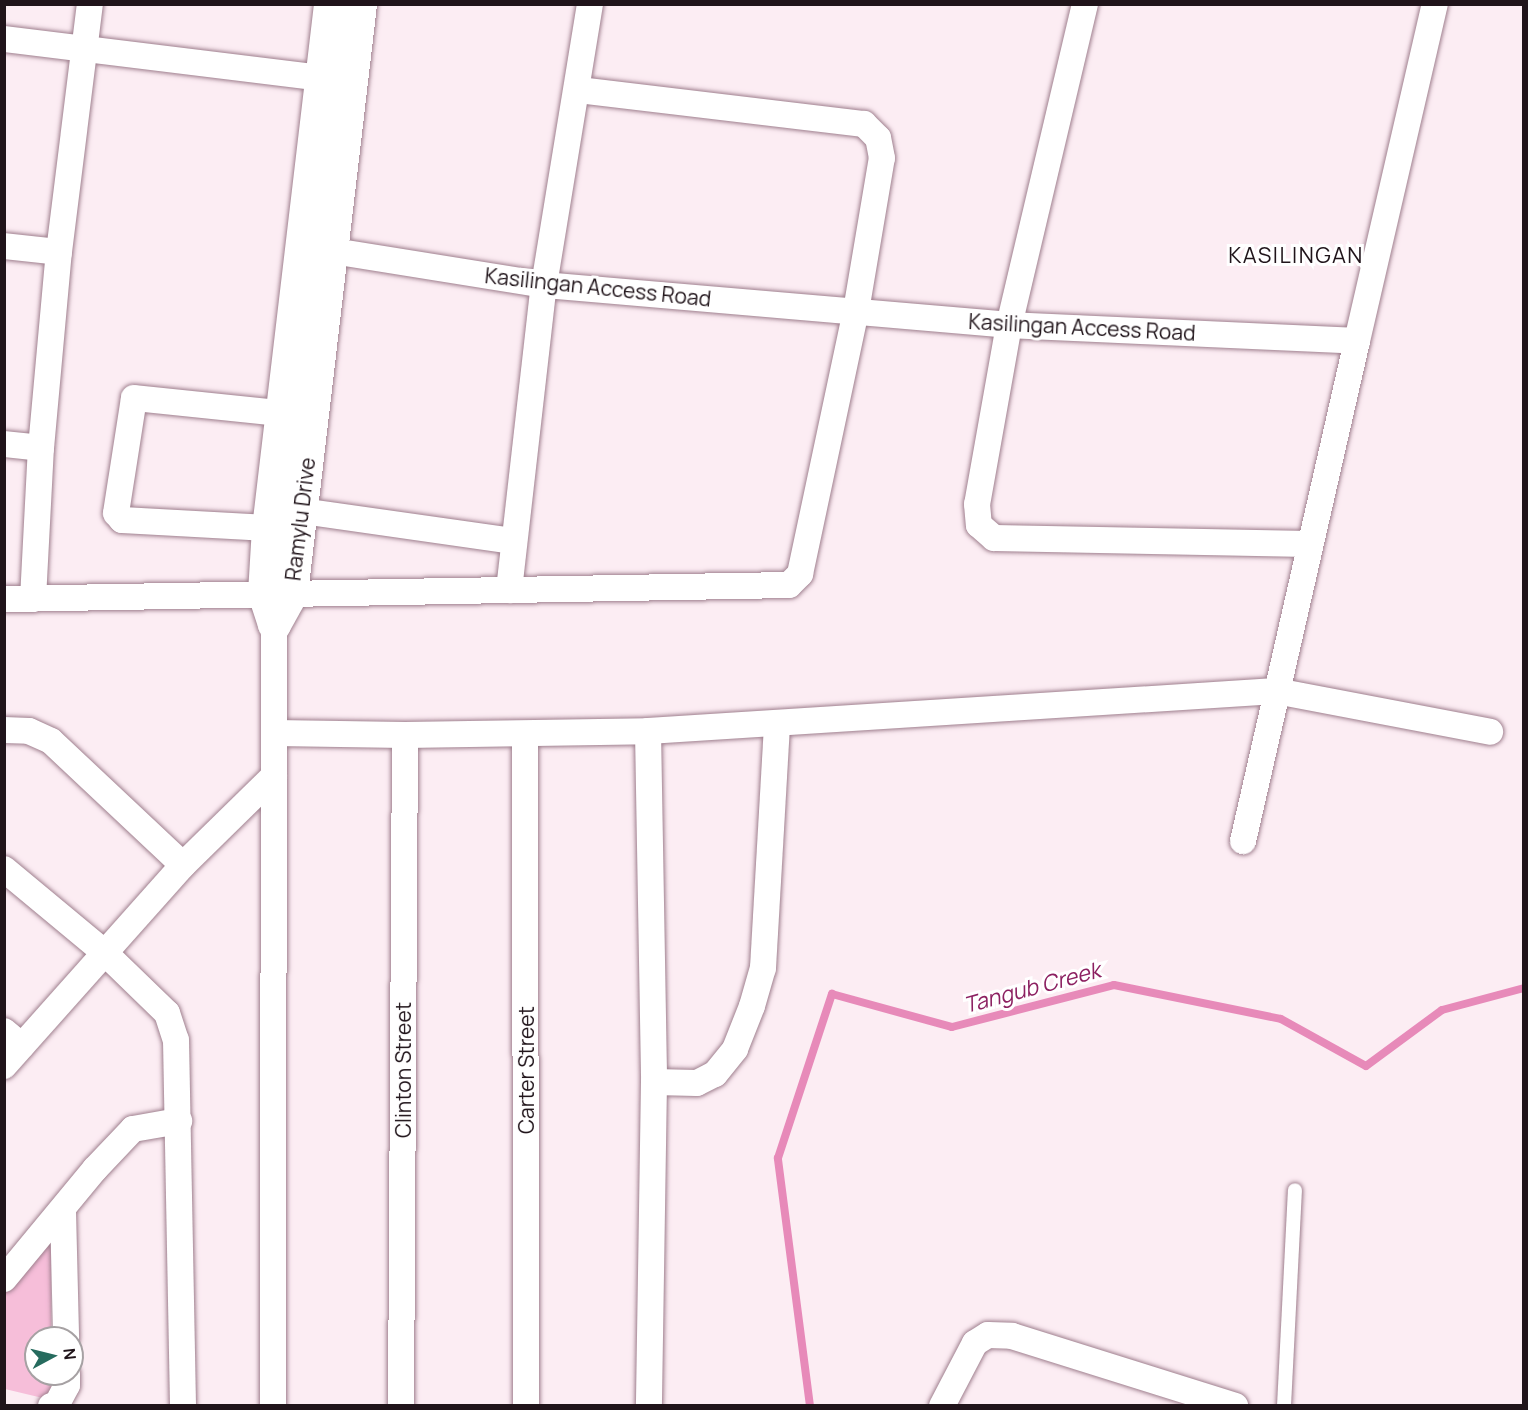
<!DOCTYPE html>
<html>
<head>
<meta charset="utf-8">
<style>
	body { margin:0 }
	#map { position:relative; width:1528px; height:1410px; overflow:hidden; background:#fcedf3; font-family:Manrope,sans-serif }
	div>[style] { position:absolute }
	.green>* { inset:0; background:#f6bed9 }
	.stream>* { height:8px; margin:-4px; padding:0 4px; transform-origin:4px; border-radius:4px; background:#e78ab9 }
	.roads { filter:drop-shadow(0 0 2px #9f7f8e) drop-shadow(0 0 2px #9f7f8e) }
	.lane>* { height:14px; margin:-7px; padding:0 7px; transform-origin:7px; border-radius:7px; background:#fff }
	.street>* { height:26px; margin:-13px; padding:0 13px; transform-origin:13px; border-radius:13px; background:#fff }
	.secondary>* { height:33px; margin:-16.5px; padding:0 16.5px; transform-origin:16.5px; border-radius:16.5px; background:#fff }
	span { translate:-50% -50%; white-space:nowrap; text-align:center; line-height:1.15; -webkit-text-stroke:6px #fff; paint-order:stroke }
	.street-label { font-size:21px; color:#20141a }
	.neighbourhood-label { font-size:22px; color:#20141a; letter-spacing:1.5px }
	.water-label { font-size:22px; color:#8c2061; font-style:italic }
	.frame { position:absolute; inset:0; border:6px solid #20141a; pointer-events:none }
	.north { position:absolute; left:24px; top:1326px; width:60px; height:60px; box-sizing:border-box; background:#fff; border:2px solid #a6a1a3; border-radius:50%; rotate:83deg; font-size:16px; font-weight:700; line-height:24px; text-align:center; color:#20141a }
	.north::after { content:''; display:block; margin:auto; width:21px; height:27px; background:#266b5e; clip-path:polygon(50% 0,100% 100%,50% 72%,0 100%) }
</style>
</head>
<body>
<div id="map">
	<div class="green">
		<div style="clip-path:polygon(51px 1237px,51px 1338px,36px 1338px,36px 1374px,51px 1374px,51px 1400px,5px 1389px,5px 1291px)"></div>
	</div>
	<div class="stream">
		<div style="left:810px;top:1406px;width:250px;rotate:-97.4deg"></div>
		<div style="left:778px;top:1158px;width:173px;rotate:-71.8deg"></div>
		<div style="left:832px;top:994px;width:124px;rotate:15.4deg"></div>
		<div style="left:952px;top:1027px;width:167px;rotate:-14.5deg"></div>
		<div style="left:1114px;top:985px;width:170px;rotate:11.5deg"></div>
		<div style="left:1281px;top:1019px;width:97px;rotate:28.9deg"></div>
		<div style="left:1366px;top:1066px;width:94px;rotate:-36.4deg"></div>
		<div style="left:1442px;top:1010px;width:85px;rotate:-15deg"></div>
	</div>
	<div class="roads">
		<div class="lane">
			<div style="left:1284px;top:1406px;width:216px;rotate:-87.1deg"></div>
		</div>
		<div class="street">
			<div style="left:1085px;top:4px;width:330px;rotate:103.3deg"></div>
			<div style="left:1009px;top:325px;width:182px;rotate:100.1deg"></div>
			<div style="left:977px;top:504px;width:21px;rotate:85deg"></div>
			<div style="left:979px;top:525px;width:20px;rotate:41deg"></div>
			<div style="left:994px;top:538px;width:315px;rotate:1.1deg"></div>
			<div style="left:4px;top:39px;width:337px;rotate:7deg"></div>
			<div style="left:4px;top:246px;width:55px;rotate:6.2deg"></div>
			<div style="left:314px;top:248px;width:233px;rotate:9.1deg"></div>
			<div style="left:544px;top:285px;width:467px;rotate:4.9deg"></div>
			<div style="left:1009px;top:325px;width:348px;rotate:2.6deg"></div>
			<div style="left:1357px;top:341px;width:513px;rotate:102.84deg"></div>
			<div style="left:1357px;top:341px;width:346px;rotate:-77deg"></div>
			<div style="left:4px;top:444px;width:37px;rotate:6deg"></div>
			<div style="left:302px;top:511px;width:214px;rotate:8.1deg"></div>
			<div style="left:268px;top:528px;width:146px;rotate:-176.9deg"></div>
			<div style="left:122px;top:520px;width:9px;rotate:-131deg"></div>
			<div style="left:116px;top:513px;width:116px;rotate:-81.1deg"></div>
			<div style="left:134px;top:398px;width:146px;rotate:5.9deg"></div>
			<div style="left:509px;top:590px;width:307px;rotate:-83.5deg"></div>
			<div style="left:544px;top:285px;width:285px;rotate:-80.7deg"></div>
			<div style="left:4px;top:599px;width:785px;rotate:-1.02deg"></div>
			<div style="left:789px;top:585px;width:16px;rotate:-45deg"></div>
			<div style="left:800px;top:574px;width:269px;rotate:-78deg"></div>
			<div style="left:856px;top:311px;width:155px;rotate:-80.4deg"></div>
			<div style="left:882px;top:158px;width:20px;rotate:-101deg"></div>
			<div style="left:878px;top:138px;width:20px;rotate:-135deg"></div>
			<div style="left:864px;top:124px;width:287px;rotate:-173.2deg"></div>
			<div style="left:33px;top:599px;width:151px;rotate:-87deg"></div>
			<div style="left:41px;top:448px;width:197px;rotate:-84.8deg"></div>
			<div style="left:59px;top:252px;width:250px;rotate:-82.9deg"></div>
			<div style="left:4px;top:730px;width:25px;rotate:2deg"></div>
			<div style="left:29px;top:731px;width:24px;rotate:24deg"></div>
			<div style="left:51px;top:741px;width:181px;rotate:43.2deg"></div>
			<div style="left:648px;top:731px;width:351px;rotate:89deg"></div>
			<div style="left:654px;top:1082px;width:324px;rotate:90.9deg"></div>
			<div style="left:275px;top:733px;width:130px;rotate:0.9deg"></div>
			<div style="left:405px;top:735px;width:243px;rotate:-0.9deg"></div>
			<div style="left:648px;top:731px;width:629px;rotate:-3.64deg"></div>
			<div style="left:1276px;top:691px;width:218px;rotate:10.8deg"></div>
			<div style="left:525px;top:734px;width:672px;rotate:89.91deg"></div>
			<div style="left:4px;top:869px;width:131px;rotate:39.7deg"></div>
			<div style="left:105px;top:953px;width:86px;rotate:44.1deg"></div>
			<div style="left:167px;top:1013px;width:28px;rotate:72deg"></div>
			<div style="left:176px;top:1040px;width:366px;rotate:88.9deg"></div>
			<div style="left:4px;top:1031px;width:23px;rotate:40deg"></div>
			<div style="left:4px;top:1066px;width:269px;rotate:-48.3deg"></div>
			<div style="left:183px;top:865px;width:127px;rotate:-44.4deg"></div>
			<div style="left:654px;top:1082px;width:43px;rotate:1.3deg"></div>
			<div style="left:697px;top:1083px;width:20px;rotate:-27deg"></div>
			<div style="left:715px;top:1074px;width:32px;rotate:-51deg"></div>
			<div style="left:735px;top:1049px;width:46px;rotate:-68.4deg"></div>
			<div style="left:752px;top:1006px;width:40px;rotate:-74deg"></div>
			<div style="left:763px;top:968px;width:243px;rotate:-86.7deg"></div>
			<div style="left:63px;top:1211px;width:127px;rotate:88.6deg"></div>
			<div style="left:4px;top:1279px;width:143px;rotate:-50.4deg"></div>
			<div style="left:95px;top:1169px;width:55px;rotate:-46.5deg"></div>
			<div style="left:133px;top:1129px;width:47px;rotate:-9.9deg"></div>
			<div style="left:51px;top:1406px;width:6px;rotate:-18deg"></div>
			<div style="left:57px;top:1404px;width:21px;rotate:-62deg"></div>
			<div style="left:67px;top:1385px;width:11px;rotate:-90deg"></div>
			<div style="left:273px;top:1406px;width:782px;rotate:-89.93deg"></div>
			<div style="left:401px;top:1406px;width:671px;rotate:-89.66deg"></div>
			<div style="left:942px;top:1406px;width:71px;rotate:-62.4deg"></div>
			<div style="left:975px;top:1343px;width:15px;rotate:-32deg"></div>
			<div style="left:988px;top:1335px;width:24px;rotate:2deg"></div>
			<div style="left:1012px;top:1336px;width:234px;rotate:17.4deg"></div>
		</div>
		<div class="secondary">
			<div style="left:274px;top:624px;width:35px;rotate:-61deg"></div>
			<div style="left:291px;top:593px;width:593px;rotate:-83.32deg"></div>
			<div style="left:274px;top:624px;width:33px;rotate:-108deg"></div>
			<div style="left:264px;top:593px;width:65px;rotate:-86.5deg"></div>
			<div style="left:268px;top:528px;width:528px;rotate:-83.25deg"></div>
		</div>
	</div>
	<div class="street-label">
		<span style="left:598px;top:287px;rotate:6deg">Kasilingan Access Road</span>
		<span style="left:1082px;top:327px;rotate:3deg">Kasilingan Access Road</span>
		<span style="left:300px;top:519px;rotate:-83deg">Ramylu Drive</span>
		<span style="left:403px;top:1070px;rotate:-90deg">Clinton Street</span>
		<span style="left:526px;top:1070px;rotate:-90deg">Carter Street</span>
	</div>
	<div class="neighbourhood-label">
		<span style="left:1296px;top:256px">KASILINGAN</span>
	</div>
	<div class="water-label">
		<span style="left:1032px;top:988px;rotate:-15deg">Tangub Creek</span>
	</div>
	<div class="frame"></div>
	<div class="north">N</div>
</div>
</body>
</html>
